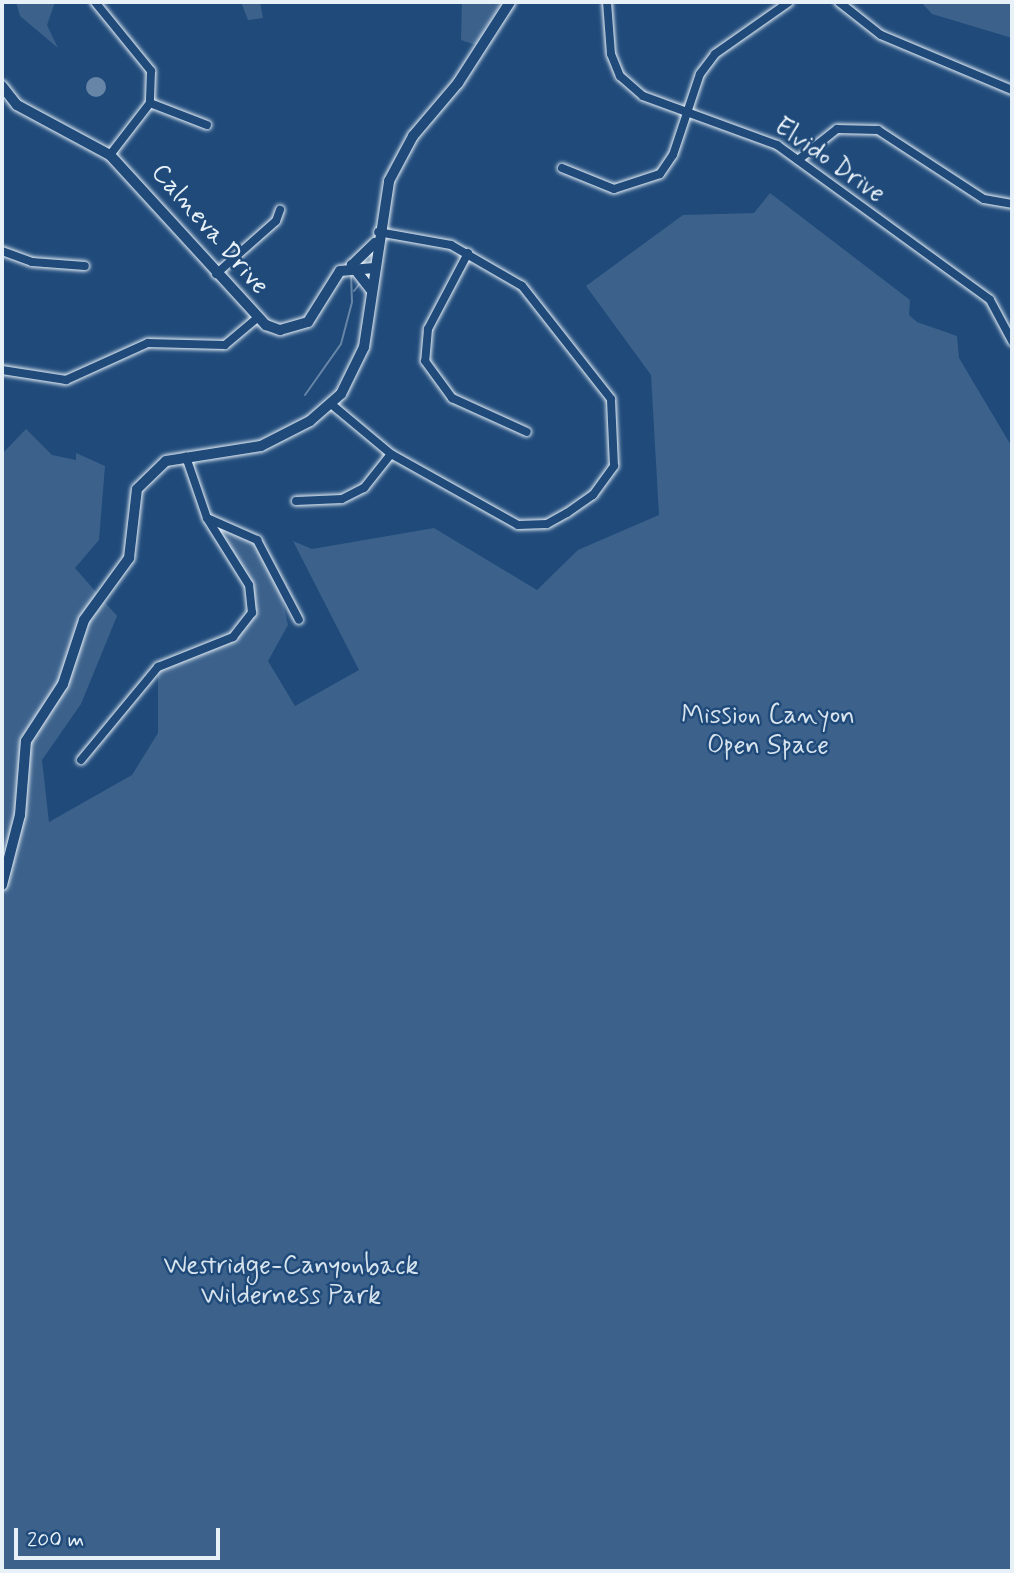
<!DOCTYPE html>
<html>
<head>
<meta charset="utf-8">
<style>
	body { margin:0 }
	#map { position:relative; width:1014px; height:1573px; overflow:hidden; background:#1f4a7a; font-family:Mynerve,sans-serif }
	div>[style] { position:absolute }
	.green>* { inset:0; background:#3c628c }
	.water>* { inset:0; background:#6685a7 }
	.round { border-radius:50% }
	.stream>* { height:2px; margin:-1px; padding:0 1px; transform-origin:1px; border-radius:1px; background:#6685a7 }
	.roads { filter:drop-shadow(0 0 2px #e8f1f8) drop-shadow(0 0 2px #e8f1f8) }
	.minor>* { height:8px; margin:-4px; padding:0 4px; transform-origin:4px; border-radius:4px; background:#1f4a7a }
	.secondary>* { height:10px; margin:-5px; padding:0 5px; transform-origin:5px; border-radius:5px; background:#1f4a7a }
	span { translate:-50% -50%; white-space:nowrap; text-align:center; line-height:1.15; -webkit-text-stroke:5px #1f4a7a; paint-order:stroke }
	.street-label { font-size:26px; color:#e8f1f8 }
	.park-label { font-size:26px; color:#d7e3ed }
	.frame { position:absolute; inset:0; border:4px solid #e8f1f8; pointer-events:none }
	.scale { position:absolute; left:14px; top:1528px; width:206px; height:32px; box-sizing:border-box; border:4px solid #e8f1f8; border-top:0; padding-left:9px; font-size:21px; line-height:24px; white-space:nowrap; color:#e8f1f8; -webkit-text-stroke:5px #1f4a7a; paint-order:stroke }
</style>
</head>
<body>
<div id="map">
	<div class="green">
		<div style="clip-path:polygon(16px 2px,55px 2px,47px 25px,58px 48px,20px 16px)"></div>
		<div style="clip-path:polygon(241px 2px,260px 2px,263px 18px,248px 20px)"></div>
		<div style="clip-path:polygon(502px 2px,476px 45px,461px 40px,462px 2px)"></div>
		<div style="clip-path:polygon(921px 2px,1012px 2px,1012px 38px,932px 14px)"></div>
		<div style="clip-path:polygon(770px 193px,910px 300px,909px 315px,917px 322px,957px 336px,959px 358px,1012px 447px,1012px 1571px,2px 1571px,2px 454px,26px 429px,52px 455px,76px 460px,76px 453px,105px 466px,99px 540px,75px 568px,117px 616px,81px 704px,42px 760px,49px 822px,132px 775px,158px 733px,158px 667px,193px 658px,245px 626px,253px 600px,207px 518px,257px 540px,276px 570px,288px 625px,268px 661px,295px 706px,359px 670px,293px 541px,312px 549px,434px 528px,537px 590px,578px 550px,659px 515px,651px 375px,586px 286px,683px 215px,754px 213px)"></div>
	</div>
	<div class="water">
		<div class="round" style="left:86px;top:77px;width:20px;height:20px"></div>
	</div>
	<div class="stream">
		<div style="left:354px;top:291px;width:11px;rotate:-52deg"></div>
		<div style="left:305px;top:395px;width:62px;rotate:-54.8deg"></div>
		<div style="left:341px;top:344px;width:43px;rotate:-75.3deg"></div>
		<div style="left:352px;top:302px;width:27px;rotate:-92deg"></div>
	</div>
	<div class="roads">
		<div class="minor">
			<div style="left:95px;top:2px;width:89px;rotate:50.9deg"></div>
			<div style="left:151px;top:71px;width:32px;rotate:92deg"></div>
			<div style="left:150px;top:103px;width:66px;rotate:127.6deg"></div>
			<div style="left:607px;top:2px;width:52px;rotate:85.6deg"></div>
			<div style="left:611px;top:54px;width:24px;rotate:68deg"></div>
			<div style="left:620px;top:76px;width:30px;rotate:41deg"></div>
			<div style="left:643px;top:96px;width:143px;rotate:20.1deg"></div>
			<div style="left:777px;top:145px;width:263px;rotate:36deg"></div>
			<div style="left:990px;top:300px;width:47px;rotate:61.8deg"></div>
			<div style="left:839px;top:2px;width:53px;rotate:38.2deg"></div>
			<div style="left:881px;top:35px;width:142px;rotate:22.8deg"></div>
			<div style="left:150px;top:103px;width:61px;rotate:21.1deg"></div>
			<div style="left:798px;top:160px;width:50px;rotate:-38.5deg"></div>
			<div style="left:837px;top:129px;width:41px;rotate:1.4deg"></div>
			<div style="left:878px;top:130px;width:126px;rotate:33.1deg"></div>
			<div style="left:984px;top:199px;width:28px;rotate:10deg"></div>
			<div style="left:562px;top:168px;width:56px;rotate:22deg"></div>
			<div style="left:614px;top:189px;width:48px;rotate:-18.1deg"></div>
			<div style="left:660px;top:174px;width:23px;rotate:-56deg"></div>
			<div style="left:673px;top:155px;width:85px;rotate:-71.6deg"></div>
			<div style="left:700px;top:74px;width:25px;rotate:-53deg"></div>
			<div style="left:715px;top:54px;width:90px;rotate:-35.1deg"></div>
			<div style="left:2px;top:251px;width:32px;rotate:20deg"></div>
			<div style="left:32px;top:262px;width:53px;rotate:4.3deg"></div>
			<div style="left:468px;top:253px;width:86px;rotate:117.8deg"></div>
			<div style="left:428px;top:329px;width:32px;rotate:95deg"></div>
			<div style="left:425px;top:361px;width:46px;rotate:53.9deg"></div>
			<div style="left:452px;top:398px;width:82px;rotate:24.4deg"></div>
			<div style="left:216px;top:274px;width:80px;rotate:-41.5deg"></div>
			<div style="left:276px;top:221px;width:12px;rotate:-70deg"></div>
			<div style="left:2px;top:370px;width:65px;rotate:8.9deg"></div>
			<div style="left:66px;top:380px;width:90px;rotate:-24.3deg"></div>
			<div style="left:148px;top:343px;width:77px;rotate:1.5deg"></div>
			<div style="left:225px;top:345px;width:40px;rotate:-40deg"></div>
			<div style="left:331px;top:404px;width:78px;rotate:39.8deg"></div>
			<div style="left:391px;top:454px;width:145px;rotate:29.2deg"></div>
			<div style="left:518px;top:525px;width:29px;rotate:-2deg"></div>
			<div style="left:547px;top:524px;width:23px;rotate:-29deg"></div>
			<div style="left:567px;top:513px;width:32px;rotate:-35deg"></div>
			<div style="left:593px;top:495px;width:36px;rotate:-54deg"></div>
			<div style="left:614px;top:466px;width:67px;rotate:-92.6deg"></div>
			<div style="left:611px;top:399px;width:144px;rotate:-128.2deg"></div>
			<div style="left:522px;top:286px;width:82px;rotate:-150deg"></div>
			<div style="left:451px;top:245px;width:74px;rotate:-169.9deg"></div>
			<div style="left:296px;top:501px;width:46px;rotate:-2.5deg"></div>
			<div style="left:342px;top:499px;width:25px;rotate:-27deg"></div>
			<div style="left:364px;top:488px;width:43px;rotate:-51.5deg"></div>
			<div style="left:207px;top:518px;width:55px;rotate:23.7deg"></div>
			<div style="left:257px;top:540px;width:90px;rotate:62.3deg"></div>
			<div style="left:81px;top:760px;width:121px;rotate:-50.4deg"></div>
			<div style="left:158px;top:667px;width:81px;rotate:-21.8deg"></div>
			<div style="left:233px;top:637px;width:31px;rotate:-52deg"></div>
			<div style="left:252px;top:613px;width:28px;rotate:-96deg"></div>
			<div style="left:249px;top:585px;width:79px;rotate:-122.1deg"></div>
			<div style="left:207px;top:518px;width:65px;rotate:-109deg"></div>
		</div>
		<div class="secondary">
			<div style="left:2px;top:86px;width:24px;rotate:52deg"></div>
			<div style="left:17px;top:105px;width:106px;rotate:28.3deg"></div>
			<div style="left:110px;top:155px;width:231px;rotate:47.5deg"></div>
			<div style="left:266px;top:325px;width:15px;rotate:20deg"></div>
			<div style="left:280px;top:330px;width:29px;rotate:-16deg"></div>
			<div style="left:308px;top:322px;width:60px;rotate:-57.9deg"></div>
			<div style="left:340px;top:271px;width:34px;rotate:-5deg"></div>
			<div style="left:372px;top:291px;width:33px;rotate:-128deg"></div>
			<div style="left:352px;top:265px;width:32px;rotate:-44deg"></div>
			<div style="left:2px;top:885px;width:72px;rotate:-75.6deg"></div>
			<div style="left:20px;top:815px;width:74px;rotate:-85.4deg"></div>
			<div style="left:26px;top:741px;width:68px;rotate:-57deg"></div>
			<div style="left:63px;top:684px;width:67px;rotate:-71.8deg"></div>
			<div style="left:84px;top:620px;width:77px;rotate:-54deg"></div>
			<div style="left:129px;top:558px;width:69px;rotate:-83.4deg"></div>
			<div style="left:137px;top:489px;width:40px;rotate:-44deg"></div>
			<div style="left:166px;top:461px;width:96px;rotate:-9deg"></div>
			<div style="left:261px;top:446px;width:55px;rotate:-27deg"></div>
			<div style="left:310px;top:421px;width:41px;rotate:-41.1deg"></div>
			<div style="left:341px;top:394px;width:52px;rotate:-63.9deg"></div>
			<div style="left:364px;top:347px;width:168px;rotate:-81.4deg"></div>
			<div style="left:389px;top:181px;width:51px;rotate:-61.9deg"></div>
			<div style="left:413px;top:136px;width:70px;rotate:-49.7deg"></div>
			<div style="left:458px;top:83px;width:96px;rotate:-57.3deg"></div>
		</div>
	</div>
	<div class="street-label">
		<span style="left:829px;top:161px;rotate:35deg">Elvido Drive</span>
		<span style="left:209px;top:230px;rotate:49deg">Calneva Drive</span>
	</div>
	<div class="park-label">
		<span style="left:768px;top:732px">Mission Canyon<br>Open Space</span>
		<span style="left:291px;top:1282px">Westridge-Canyonback<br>Wilderness Park</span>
	</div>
	<div class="frame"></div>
	<div class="scale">200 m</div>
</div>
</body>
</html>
